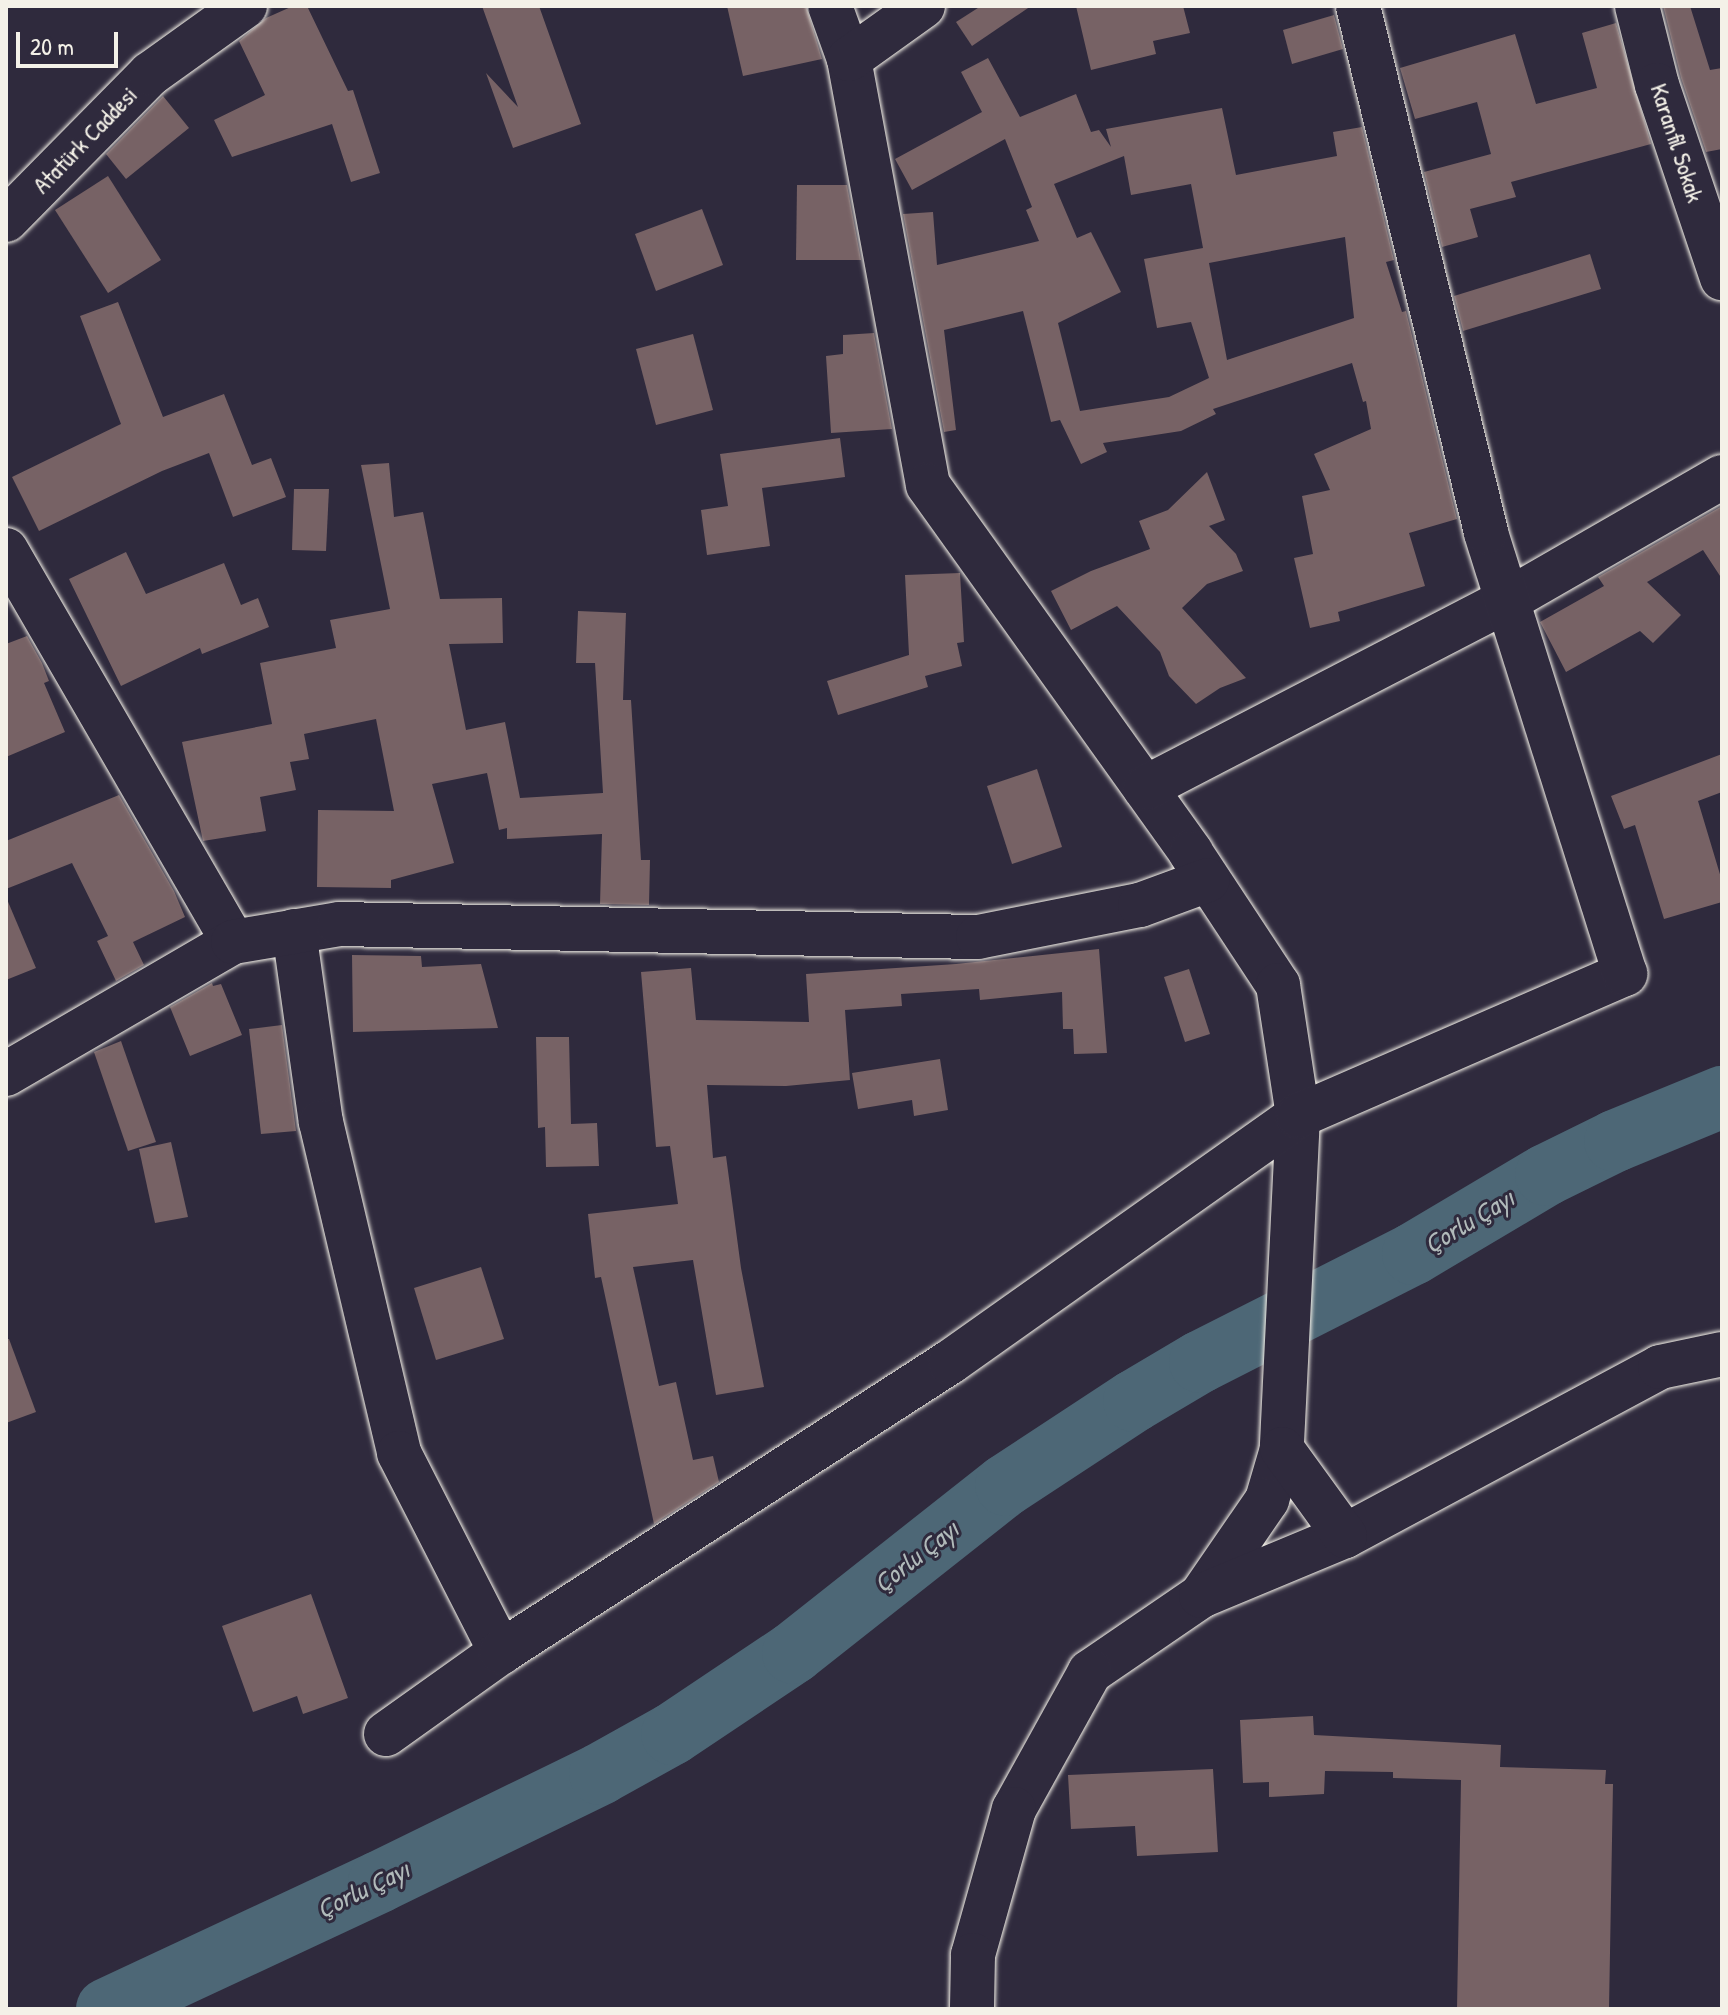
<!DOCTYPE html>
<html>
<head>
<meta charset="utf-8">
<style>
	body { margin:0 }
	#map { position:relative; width:1728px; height:2015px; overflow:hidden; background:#2f2a3d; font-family:"Patrick Hand",sans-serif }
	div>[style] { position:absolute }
	.river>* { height:62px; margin:-31px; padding:0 31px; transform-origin:31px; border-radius:31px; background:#4d6776 }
	.building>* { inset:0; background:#776265 }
	.roads { filter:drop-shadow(0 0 2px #f4f1e8) drop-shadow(0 0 2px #f4f1e8) }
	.minor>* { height:44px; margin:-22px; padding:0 22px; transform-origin:22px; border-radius:22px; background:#2f2a3d }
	span { translate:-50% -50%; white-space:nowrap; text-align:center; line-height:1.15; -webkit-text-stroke:6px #2f2a3d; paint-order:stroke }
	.street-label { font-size:24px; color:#f4f1e8 }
	.water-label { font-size:26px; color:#b1baba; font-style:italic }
	.frame { position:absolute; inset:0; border:8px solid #f4f1e8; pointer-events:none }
	.scale { position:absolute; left:16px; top:32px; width:102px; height:36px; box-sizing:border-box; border:4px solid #f4f1e8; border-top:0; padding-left:10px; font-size:24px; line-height:28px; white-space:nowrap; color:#f4f1e8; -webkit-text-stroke:6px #2f2a3d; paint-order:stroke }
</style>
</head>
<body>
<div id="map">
	<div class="river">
		<div style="left:107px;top:2009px;width:300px;rotate:-25deg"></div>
		<div style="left:379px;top:1882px;width:246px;rotate:-26deg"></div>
		<div style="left:600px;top:1774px;width:82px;rotate:-29.1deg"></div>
		<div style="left:672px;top:1734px;width:146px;rotate:-33.8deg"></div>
		<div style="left:793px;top:1653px;width:271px;rotate:-38.3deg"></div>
		<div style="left:1006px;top:1485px;width:153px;rotate:-33.3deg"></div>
		<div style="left:1134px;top:1401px;width:77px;rotate:-30.6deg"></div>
		<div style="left:1200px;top:1362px;width:239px;rotate:-26.9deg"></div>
		<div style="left:1413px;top:1254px;width:155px;rotate:-30.7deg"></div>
		<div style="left:1546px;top:1175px;width:77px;rotate:-26.2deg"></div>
		<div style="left:1615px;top:1141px;width:116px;rotate:-22.4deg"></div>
	</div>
	<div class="building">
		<div style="clip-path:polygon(293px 6px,307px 6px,348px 91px,353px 90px,380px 173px,351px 182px,332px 124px,232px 157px,214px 120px,265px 95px,239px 41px,266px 18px)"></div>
		<div style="clip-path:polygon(482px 6px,539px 6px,581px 124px,513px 148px,486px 73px,518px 107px)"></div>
		<div style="clip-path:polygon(727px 6px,806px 6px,822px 59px,743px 76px)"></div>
		<div style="clip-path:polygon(981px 6px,1031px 6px,972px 46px,956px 22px)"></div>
		<div style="clip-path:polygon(1076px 6px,1183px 6px,1190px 33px,1153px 41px,1156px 54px,1091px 70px)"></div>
		<div style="clip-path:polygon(1663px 6px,1690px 6px,1710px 70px,1722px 68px,1722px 149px,1706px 152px,1681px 78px)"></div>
		<div style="clip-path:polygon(1334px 15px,1343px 49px,1292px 64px,1283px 30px)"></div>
		<div style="clip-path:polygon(1616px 23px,1651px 144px,1511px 182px,1516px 197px,1470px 209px,1478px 237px,1442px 247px,1424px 172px,1491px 154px,1477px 102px,1415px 119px,1400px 68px,1515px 34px,1536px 104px,1597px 88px,1582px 33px)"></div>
		<div style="clip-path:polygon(evenodd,988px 58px,1020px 117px,1076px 94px,1091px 132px,1099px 130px,1111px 147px,1106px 129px,1222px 108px,1236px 175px,1337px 156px,1333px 132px,1362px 127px,1394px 260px,1386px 262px,1402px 312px,1406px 311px,1457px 519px,1409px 533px,1425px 586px,1338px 612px,1340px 621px,1310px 628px,1294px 558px,1313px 554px,1302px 496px,1330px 490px,1314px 454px,1371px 429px,1366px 401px,1363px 402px,1352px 363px,1213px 409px,1216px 414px,1181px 431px,1103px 443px,1107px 452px,1081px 464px,1060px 420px,1051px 422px,1023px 311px,944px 330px,956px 430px,944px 432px,903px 214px,933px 212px,937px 265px,1039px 241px,1026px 210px,1032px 207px,1005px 139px,912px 190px,895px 159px,982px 112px,961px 72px,988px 58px,1124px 156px,1131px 195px,1191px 184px,1203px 248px,1144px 259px,1157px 328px,1191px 322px,1209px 378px,1169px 397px,1080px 411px,1058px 323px,1121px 292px,1091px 232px,1077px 238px,1054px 184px,1124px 156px,988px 58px,1345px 237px,1354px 318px,1227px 360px,1209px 263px,1345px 237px)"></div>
		<div style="clip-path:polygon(163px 96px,189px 128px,126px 179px,106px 154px)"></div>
		<div style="clip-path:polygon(108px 176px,161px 260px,108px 293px,55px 210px)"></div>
		<div style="clip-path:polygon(797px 185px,847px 185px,861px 260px,796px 260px)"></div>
		<div style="clip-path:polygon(702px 209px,723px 265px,656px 291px,635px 234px)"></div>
		<div style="clip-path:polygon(1590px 254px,1601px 289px,1463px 331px,1454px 296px)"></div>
		<div style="clip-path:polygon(118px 302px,163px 417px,224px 394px,252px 465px,271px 458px,286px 497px,233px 517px,209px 453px,162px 471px,39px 531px,12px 477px,121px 424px,80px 316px)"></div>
		<div style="clip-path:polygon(874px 333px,892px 429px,831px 433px,826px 356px,843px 354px,843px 335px)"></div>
		<div style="clip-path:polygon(693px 334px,713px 410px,656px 425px,636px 349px)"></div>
		<div style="clip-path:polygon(840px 438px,845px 477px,762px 488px,770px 546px,707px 555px,701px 510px,728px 506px,720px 454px)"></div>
		<div style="clip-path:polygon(389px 463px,394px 517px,423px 512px,440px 599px,502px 598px,503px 643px,449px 644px,466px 730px,505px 722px,520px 798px,603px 793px,595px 663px,576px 663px,578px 611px,626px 613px,623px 700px,631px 700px,641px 860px,650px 860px,649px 905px,600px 904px,602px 834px,507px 839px,507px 828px,499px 830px,487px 773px,432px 784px,454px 863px,391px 880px,391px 888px,317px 887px,318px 810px,394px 811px,376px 719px,304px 734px,309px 759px,290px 762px,296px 790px,260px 797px,266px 831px,203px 841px,182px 742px,272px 724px,260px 663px,336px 648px,330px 620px,390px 609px,361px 465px)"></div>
		<div style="clip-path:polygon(1207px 472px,1225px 520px,1209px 526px,1236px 554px,1243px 571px,1207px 584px,1182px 608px,1246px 678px,1220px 688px,1196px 704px,1169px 676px,1160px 652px,1117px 606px,1071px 630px,1051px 591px,1091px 571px,1150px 549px,1139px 521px,1168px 510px)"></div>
		<div style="clip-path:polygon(294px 489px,329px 489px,326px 551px,292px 550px)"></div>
		<div style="clip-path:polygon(1722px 506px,1722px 579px,1703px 550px,1647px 582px,1681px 615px,1653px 643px,1640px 631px,1566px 672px,1540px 622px,1604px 586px,1598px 577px)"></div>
		<div style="clip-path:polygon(126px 552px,146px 594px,224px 563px,241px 605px,258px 598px,269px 627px,202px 654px,200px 648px,121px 686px,69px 579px)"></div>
		<div style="clip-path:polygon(960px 573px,964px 642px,957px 643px,962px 666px,925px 676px,928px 687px,838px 715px,827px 681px,909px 655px,905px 575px)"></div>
		<div style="clip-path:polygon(27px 636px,42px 663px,49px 681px,44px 683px,65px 732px,6px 757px,6px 644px)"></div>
		<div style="clip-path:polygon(1722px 754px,1722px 792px,1698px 801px,1722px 881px,1722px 902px,1664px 919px,1635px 825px,1624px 829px,1611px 796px)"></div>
		<div style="clip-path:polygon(1037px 769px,1062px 847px,1012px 864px,987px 786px)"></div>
		<div style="clip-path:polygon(119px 795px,174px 891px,185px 917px,133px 942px,144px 965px,116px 981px,97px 941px,108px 936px,72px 863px,6px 889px,6px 841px)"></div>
		<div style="clip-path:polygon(6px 897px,36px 968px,6px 980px)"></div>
		<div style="clip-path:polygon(1099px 949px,1107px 1053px,1074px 1054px,1073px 1029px,1063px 1029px,1062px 992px,980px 1000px,979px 989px,901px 994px,902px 1006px,845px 1010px,850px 1080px,786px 1086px,707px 1085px,713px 1158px,726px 1156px,741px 1268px,764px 1387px,716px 1395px,693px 1260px,633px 1267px,659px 1386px,676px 1382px,693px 1460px,713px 1456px,719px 1482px,654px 1524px,601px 1277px,595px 1278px,588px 1214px,678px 1204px,670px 1146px,656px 1147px,641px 972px,691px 968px,696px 1020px,809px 1022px,806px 974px,956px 964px)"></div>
		<div style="clip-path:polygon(352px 955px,421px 956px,422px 967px,481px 964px,498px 1028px,353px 1032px)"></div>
		<div style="clip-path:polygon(1189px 969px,1210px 1034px,1185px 1042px,1164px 977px)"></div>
		<div style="clip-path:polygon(212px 983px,213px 986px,221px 984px,242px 1035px,190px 1056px,170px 1007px)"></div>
		<div style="clip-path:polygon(282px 1025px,296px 1131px,261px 1134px,249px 1029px)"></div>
		<div style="clip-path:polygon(536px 1037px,569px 1037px,571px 1124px,597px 1123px,599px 1166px,546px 1167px,545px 1127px,538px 1128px)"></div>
		<div style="clip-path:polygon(121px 1041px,156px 1142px,128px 1151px,94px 1052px)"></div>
		<div style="clip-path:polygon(940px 1059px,948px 1110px,914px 1116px,912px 1100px,858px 1109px,852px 1073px)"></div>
		<div style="clip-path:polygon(171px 1142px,188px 1217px,155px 1223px,139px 1149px)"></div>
		<div style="clip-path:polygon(481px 1267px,504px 1339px,436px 1360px,414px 1288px)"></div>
		<div style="clip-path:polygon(6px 1339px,9px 1339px,36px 1412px,6px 1423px)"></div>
		<div style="clip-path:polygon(311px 1594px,348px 1698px,303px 1714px,297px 1696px,253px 1712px,222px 1626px)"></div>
		<div style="clip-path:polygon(1313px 1716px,1314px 1735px,1501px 1745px,1500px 1767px,1606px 1770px,1605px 1784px,1613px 1784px,1609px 2009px,1457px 2009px,1461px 1780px,1393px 1778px,1393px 1772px,1325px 1771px,1324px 1794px,1269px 1797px,1269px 1782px,1243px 1783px,1240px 1720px)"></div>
		<div style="clip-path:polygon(1213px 1769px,1218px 1852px,1137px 1856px,1135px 1826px,1071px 1829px,1068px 1775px)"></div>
	</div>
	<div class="roads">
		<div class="minor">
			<div style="left:830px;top:6px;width:56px;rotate:70.3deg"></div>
			<div style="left:849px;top:59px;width:433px;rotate:79.5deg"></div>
			<div style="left:928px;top:485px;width:452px;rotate:54.4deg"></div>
			<div style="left:1191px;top:853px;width:158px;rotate:56.6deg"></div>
			<div style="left:1278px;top:985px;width:133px;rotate:81.3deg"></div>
			<div style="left:1298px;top:1116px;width:333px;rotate:92.8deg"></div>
			<div style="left:1282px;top:1449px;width:53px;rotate:106.4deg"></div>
			<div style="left:1267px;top:1500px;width:116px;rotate:124.5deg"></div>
			<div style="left:1201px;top:1596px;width:135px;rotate:145.6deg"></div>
			<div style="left:1090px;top:1672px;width:157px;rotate:119deg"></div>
			<div style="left:1014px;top:1809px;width:152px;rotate:105.7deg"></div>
			<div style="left:973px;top:1955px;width:54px;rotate:91.1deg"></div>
			<div style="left:1637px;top:6px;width:81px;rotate:75.8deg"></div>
			<div style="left:1657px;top:85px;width:204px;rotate:71.4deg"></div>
			<div style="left:849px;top:59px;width:91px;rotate:-35.6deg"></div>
			<div style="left:6px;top:220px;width:205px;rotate:-45.4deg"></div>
			<div style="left:150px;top:74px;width:117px;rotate:-35.6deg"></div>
			<div style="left:6px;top:550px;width:453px;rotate:59.9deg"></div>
			<div style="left:1145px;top:788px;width:409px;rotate:-27.4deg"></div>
			<div style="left:1508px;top:600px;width:247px;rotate:-29.9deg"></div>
			<div style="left:294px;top:931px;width:193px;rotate:82deg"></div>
			<div style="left:321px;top:1122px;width:340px;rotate:76.7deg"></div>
			<div style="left:399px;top:1453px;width:224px;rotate:62.9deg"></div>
			<div style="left:6px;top:1074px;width:263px;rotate:-30.2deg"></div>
			<div style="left:233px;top:942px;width:108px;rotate:-9.6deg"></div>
			<div style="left:339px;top:924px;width:639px;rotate:1.17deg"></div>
			<div style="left:978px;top:937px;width:165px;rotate:-11.2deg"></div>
			<div style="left:1140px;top:905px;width:72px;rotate:-20.2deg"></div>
			<div style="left:1345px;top:1536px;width:357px;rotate:-28.2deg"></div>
			<div style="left:1660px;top:1367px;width:63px;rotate:-11.8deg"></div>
			<div style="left:1201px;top:1596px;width:156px;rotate:-22.6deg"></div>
			<div style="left:1345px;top:1536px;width:107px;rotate:-125.9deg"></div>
			<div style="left:386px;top:1734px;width:141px;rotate:-35.5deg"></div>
			<div style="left:501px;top:1652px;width:535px;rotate:-32.86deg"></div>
			<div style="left:950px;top:1362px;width:426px;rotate:-35.3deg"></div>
			<div style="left:1298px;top:1116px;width:357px;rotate:-23.5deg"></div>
			<div style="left:1625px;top:974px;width:463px;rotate:-107.5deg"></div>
			<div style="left:1486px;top:532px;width:541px;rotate:-103.68deg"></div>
		</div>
	</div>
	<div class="street-label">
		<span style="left:85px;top:140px;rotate:-46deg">Atatürk Caddesi</span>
		<span style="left:1677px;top:143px;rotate:72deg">Karanfil Sokak</span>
	</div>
	<div class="water-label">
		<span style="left:1469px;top:1221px;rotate:-31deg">Çorlu Çayı</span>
		<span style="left:916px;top:1556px;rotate:-38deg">Çorlu Çayı</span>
		<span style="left:363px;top:1889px;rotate:-26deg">Çorlu Çayı</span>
	</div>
	<div class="frame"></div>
	<div class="scale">20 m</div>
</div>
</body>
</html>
